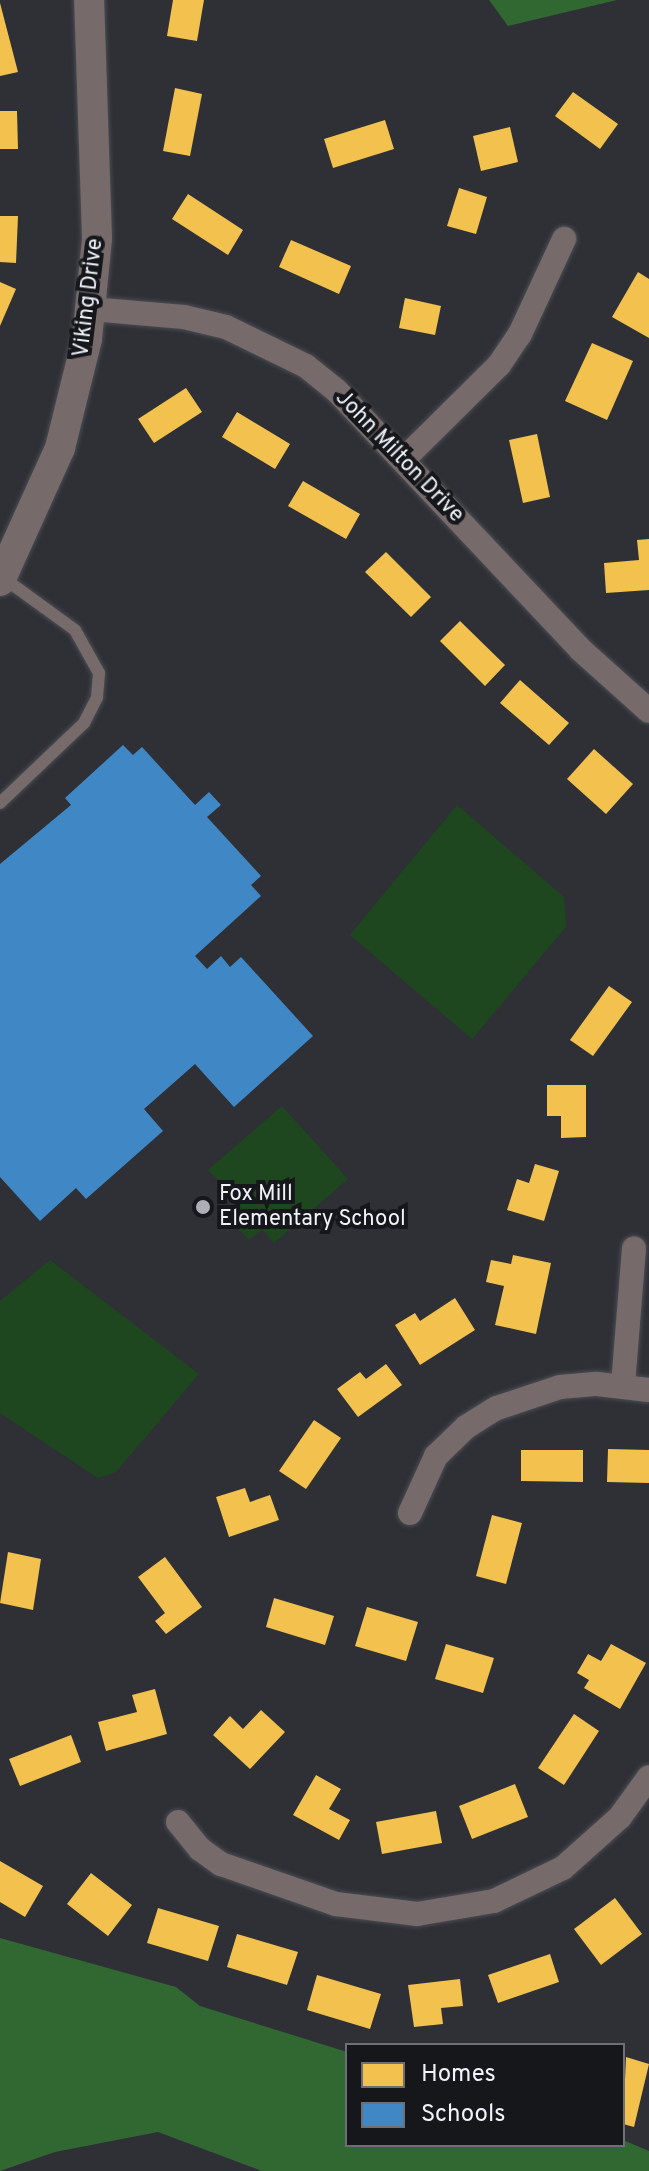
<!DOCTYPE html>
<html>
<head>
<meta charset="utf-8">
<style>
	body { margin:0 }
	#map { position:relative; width:649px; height:2171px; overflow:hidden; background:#2e3036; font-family:Overpass,sans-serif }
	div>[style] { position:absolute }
	.green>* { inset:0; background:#1e471f }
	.forest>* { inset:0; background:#316731 }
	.homes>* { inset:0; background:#f2c14e }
	.schools>* { inset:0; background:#3f88c5 }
	.roads { filter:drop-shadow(0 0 2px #4a4c51) drop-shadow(0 0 2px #4a4c51) }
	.service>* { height:12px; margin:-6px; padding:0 6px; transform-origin:6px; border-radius:6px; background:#766a6a }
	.minor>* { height:24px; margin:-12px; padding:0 12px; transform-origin:12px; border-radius:12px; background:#766a6a }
	.tertiary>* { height:30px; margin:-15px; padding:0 15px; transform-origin:15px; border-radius:15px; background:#766a6a }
	.dots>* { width:22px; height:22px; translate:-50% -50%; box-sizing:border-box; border:4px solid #15171b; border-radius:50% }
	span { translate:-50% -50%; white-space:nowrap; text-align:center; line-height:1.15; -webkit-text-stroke:8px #15171b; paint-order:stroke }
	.street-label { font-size:22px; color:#f0f3fa }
	.poi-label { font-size:22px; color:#f0f3fa }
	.left { translate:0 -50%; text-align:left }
	.legend { position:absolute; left:345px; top:2043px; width:280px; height:104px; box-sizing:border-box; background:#15171b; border:2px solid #6d6f74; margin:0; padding:10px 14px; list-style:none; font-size:24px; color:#f0f3fa }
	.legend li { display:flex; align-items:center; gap:16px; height:40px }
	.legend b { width:40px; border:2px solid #6d6f74 }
</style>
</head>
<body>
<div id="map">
	<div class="green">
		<div style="clip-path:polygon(457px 805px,564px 897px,566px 927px,472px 1039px,350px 935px)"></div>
		<div style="clip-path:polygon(282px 1106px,348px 1179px,274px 1243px,262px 1229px,249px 1240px,224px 1214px,238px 1200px,208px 1170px)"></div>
		<div style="clip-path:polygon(50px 1260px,199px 1374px,116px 1472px,98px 1478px,0 1413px,0 1301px)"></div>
	</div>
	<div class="forest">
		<div style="clip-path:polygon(489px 0,617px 0,508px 26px)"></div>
		<div style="clip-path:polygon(0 1938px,176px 1987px,200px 2006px,347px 2052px,347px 2145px,623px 2145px,623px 2140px,649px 2151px,649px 2171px,262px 2171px,158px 2132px,55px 2152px,0 2171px)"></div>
	</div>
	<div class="homes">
		<div style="clip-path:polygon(173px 0,204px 0,197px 41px,167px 36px)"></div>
		<div style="clip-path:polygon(0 3px,18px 72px,0 76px)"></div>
		<div style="clip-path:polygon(175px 88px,202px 94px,190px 156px,163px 151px)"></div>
		<div style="clip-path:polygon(573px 92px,618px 124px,600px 149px,555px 116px)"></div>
		<div style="clip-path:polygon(0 111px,17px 111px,18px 149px,0 149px)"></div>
		<div style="clip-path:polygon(385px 120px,394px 149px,333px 168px,324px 139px)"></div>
		<div style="clip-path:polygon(510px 127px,518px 162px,481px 171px,473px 136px)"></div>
		<div style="clip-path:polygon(459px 188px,487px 197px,476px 234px,447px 226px)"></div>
		<div style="clip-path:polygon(188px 194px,243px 230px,228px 255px,172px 219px)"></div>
		<div style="clip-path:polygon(0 216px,18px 216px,16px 263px,0 262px)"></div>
		<div style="clip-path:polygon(291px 240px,351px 266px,339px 294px,279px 267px)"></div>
		<div style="clip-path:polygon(638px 272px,649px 279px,649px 338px,612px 317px)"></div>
		<div style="clip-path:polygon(0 282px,16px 289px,0 326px)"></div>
		<div style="clip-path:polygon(405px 298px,441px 306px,435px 335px,399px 328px)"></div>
		<div style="clip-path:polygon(592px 343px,633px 361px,607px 420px,565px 401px)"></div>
		<div style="clip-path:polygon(186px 388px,202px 412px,154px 443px,138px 419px)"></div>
		<div style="clip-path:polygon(237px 412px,290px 444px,275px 469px,222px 437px)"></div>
		<div style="clip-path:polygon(537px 434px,550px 497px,523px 503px,509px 440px)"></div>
		<div style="clip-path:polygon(303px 481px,360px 514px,346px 539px,288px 506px)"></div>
		<div style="clip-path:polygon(649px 539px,649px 590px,606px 593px,604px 563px,639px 560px,637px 540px)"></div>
		<div style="clip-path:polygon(386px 552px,431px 597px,411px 617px,365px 572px)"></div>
		<div style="clip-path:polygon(460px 621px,505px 665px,485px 686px,440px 641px)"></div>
		<div style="clip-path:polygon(520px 680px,569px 723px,549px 745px,500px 703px)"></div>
		<div style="clip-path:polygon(594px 749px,633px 784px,606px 814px,567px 779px)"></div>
		<div style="clip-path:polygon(609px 986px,632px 1002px,593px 1056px,570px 1040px)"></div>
		<div style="clip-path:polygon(547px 1085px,586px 1085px,586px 1137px,561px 1138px,561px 1116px,547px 1116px)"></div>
		<div style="clip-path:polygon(535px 1164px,559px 1171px,544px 1221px,507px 1210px,517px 1179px,529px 1183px)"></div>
		<div style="clip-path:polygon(513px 1255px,551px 1263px,536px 1334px,495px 1325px,504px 1286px,486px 1282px,491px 1260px,511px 1264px)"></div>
		<div style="clip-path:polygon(455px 1298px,475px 1330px,420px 1365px,395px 1325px,415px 1313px,420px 1321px)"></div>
		<div style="clip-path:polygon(386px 1364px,402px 1385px,358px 1417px,337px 1389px,360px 1372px,366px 1379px)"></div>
		<div style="clip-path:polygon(314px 1420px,341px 1438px,306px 1489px,279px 1471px)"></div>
		<div style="clip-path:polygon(608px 1449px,649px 1450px,649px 1483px,607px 1482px)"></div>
		<div style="clip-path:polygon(521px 1450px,583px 1450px,583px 1482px,521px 1481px)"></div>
		<div style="clip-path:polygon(245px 1488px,250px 1502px,270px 1495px,279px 1520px,229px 1537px,216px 1497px)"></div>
		<div style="clip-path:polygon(492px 1515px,522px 1523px,506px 1584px,476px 1576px)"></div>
		<div style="clip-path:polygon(8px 1552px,41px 1559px,33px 1610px,0 1603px)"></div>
		<div style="clip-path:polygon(165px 1557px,202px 1607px,166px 1634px,155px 1621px,165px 1613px,138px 1577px)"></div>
		<div style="clip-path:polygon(274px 1598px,334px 1616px,325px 1645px,266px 1627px)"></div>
		<div style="clip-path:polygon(367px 1607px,418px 1622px,406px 1661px,355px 1646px)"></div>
		<div style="clip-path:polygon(446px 1644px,494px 1658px,483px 1693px,435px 1679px)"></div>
		<div style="clip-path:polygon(611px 1644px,646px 1663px,620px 1709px,584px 1688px,589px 1680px,577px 1673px,588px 1654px,601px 1661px)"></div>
		<div style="clip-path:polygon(155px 1689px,167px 1734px,106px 1751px,98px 1722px,137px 1712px,132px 1695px)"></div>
		<div style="clip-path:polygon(261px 1710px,285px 1732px,250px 1769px,213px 1735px,230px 1716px,243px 1729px)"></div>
		<div style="clip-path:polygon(574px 1714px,599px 1731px,564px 1785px,538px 1768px)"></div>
		<div style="clip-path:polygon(71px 1735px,81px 1762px,20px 1786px,9px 1759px)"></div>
		<div style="clip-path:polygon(316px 1775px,341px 1789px,329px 1809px,350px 1820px,339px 1840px,293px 1815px)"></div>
		<div style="clip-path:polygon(515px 1784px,528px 1817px,472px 1839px,459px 1806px)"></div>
		<div style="clip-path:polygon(436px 1811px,442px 1843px,382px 1854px,376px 1822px)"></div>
		<div style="clip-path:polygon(0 1861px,43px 1886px,25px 1917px,0 1902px)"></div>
		<div style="clip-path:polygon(91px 1873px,132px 1905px,108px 1936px,67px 1904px)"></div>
		<div style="clip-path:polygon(615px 1898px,642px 1934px,601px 1965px,574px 1929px)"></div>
		<div style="clip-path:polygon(158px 1908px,219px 1926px,208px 1961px,147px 1943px)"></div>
		<div style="clip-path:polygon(237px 1934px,298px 1952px,287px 1985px,227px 1967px)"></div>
		<div style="clip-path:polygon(550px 1954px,559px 1982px,498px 2003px,488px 1975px)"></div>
		<div style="clip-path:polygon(317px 1975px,381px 1994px,370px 2029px,307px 2010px)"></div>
		<div style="clip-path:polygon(460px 1979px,463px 2006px,441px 2008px,443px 2024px,414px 2027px,408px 1985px)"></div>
		<div style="clip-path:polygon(626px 2057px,649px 2064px,634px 2127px,623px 2124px)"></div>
	</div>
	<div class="schools">
		<div style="clip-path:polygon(123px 745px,133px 755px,142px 747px,195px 805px,209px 792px,221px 805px,207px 817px,261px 876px,251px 885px,261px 896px,195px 956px,207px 969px,221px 956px,230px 967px,241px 957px,313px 1036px,234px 1107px,195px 1064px,144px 1109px,163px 1131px,86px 1199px,76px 1188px,40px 1221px,0 1177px,0 864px,71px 805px,65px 798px)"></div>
	</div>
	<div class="roads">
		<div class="service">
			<div style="left:0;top:803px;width:116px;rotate:-43.6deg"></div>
			<div style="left:84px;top:723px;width:29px;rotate:-63deg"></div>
			<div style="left:97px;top:697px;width:24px;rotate:-85deg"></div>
			<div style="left:99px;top:673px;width:49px;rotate:-119.2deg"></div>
			<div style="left:75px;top:630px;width:90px;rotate:-144deg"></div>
		</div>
		<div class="minor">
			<div style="left:91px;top:309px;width:93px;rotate:4.9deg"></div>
			<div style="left:184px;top:317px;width:43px;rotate:13.4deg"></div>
			<div style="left:226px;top:327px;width:89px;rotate:26deg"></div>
			<div style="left:306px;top:366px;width:38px;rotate:39deg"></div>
			<div style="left:336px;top:390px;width:357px;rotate:46.7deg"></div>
			<div style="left:581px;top:650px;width:91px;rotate:41.9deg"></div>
			<div style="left:403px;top:460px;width:135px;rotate:-44.7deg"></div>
			<div style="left:499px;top:365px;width:37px;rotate:-56deg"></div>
			<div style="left:520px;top:334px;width:105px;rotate:-65.1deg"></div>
			<div style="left:623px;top:1385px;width:137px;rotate:-85.4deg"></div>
			<div style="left:410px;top:1513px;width:63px;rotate:-65.5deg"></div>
			<div style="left:436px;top:1456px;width:42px;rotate:-44deg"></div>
			<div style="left:466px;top:1427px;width:36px;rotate:-32deg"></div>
			<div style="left:497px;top:1408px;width:66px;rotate:-18.4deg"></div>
			<div style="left:560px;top:1387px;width:37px;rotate:-5deg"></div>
			<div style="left:597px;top:1384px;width:52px;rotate:6.6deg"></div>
			<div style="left:178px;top:1822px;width:35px;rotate:51deg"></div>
			<div style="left:200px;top:1849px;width:26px;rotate:36deg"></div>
			<div style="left:221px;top:1864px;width:122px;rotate:19.2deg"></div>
			<div style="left:336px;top:1904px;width:82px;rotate:7deg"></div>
			<div style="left:417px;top:1914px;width:78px;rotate:-9.6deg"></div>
			<div style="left:494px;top:1901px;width:76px;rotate:-25.6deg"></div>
			<div style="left:563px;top:1868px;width:76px;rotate:-41.8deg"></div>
			<div style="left:620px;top:1817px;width:49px;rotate:-54.1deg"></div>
		</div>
		<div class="tertiary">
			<div style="left:0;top:581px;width:146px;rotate:-65.7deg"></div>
			<div style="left:60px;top:448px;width:112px;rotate:-76.1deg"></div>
			<div style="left:87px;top:339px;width:101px;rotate:-84.3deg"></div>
			<div style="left:97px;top:238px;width:238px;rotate:-91.9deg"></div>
		</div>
	</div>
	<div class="dots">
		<div style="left:203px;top:1207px;background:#acafb5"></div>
	</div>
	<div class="street-label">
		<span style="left:89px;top:298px;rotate:-83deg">Viking Drive</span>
		<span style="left:399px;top:457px;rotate:46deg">John Milton Drive</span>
	</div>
	<div class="poi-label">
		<span class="left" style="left:219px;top:1207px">Fox Mill<br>Elementary School</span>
	</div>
	<ul class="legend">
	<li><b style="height:22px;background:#f2c14e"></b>Homes</li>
	<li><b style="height:22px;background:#3f88c5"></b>Schools</li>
	</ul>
</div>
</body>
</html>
